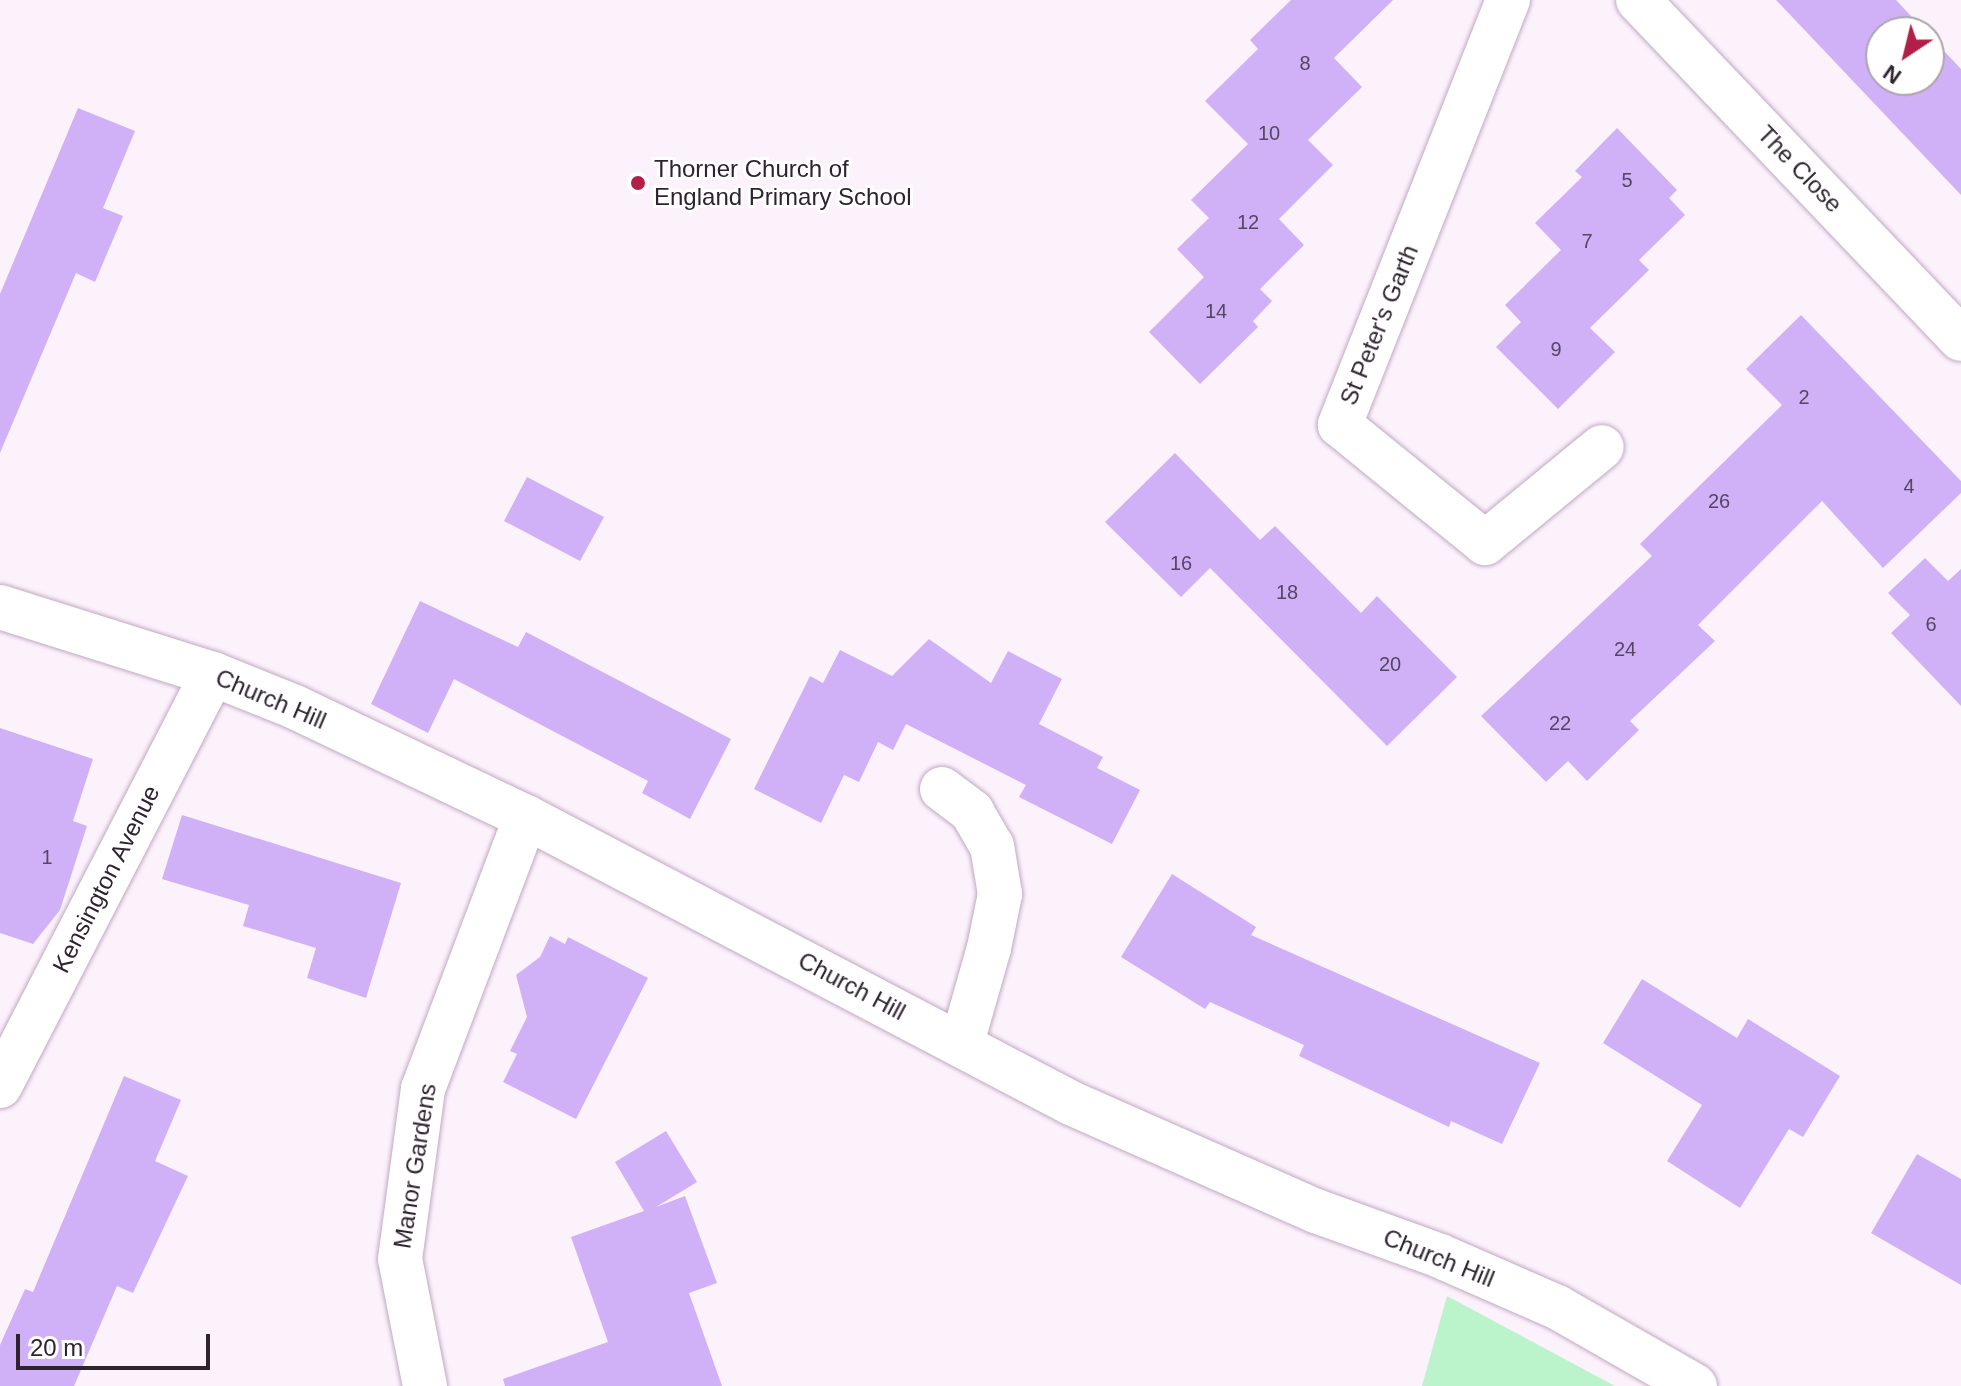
<!DOCTYPE html>
<html>
<head>
<meta charset="utf-8">
<style>
	body { margin:0 }
	#map { position:relative; width:1961px; height:1386px; overflow:hidden; background:#fcf2fc; font-family:Arial,sans-serif }
	div>[style] { position:absolute }
	.green>* { inset:0; background:#bbf3ca }
	.building>* { inset:0; background:#d0b1f8 }
	.roads { filter:drop-shadow(0 0 2px #c0a9c1) drop-shadow(0 0 2px #c0a9c1) }
	.minor>* { height:44px; margin:-22px; padding:0 22px; transform-origin:22px; border-radius:22px; background:#fff }
	.dots>* { width:22px; height:22px; translate:-50% -50%; box-sizing:border-box; border:4px solid #fff; border-radius:50% }
	span { translate:-50% -50%; white-space:nowrap; text-align:center; line-height:1.15; -webkit-text-stroke:6px #fff; paint-order:stroke }
	.number-label { font-size:20px; color:#564760 }
	.number-label span { -webkit-text-stroke-width:0 }
	.poi-label { font-size:24px; color:#2d242e }
	.left { translate:0 -50%; text-align:left }
	.street-label { font-size:24px; color:#2d242e }
	.north { position:absolute; left:1865px; top:16px; width:80px; height:80px; box-sizing:border-box; background:#fff; border:2px solid #aba7ab; border-radius:50%; rotate:215deg; font-size:22px; font-weight:700; line-height:32px; text-align:center; color:#2d242e }
	.north::after { content:''; display:block; margin:auto; width:28px; height:36px; background:#b22047; clip-path:polygon(50% 0,100% 100%,50% 72%,0 100%) }
	.scale { position:absolute; left:16px; top:1334px; width:194px; height:36px; box-sizing:border-box; border:4px solid #2d242e; border-top:0; padding-left:10px; font-size:24px; line-height:28px; white-space:nowrap; color:#2d242e; -webkit-text-stroke:6px #fff; paint-order:stroke }
</style>
</head>
<body>
<div id="map">
	<div class="green">
		<div style="clip-path:polygon(1447px 1296px,1615px 1386px,1422px 1386px)"></div>
	</div>
	<div class="building">
		<div style="clip-path:polygon(1291px 0,1393px 0,1334px 58px,1362px 87px,1308px 140px,1333px 165px,1279px 219px,1304px 245px,1260px 289px,1272px 301px,1253px 321px,1258px 327px,1200px 384px,1149px 332px,1204px 277px,1177px 249px,1209px 218px,1191px 200px,1248px 144px,1205px 101px,1258px 49px,1250px 40px)"></div>
		<div style="clip-path:polygon(1776px 0,1896px 0,1926px 32px,1881px 32px,1881px 80px,1929px 80px,1929px 35px,1961px 69px,1961px 195px)"></div>
		<div style="clip-path:polygon(78px 108px,135px 131px,103px 208px,123px 216px,95px 282px,76px 273px,0 453px,0 294px)"></div>
		<div style="clip-path:polygon(1617px 128px,1677px 190px,1669px 198px,1685px 215px,1639px 260px,1649px 270px,1590px 328px,1615px 352px,1558px 409px,1496px 347px,1521px 322px,1505px 305px,1561px 250px,1535px 223px,1582px 177px,1575px 171px)"></div>
		<div style="clip-path:polygon(1801px 315px,1961px 481px,1961px 493px,1883px 568px,1822px 501px,1698px 625px,1715px 641px,1630px 721px,1639px 730px,1587px 781px,1568px 761px,1546px 782px,1481px 716px,1652px 556px,1640px 544px,1782px 405px,1746px 369px)"></div>
		<div style="clip-path:polygon(1175px 453px,1260px 540px,1275px 526px,1361px 613px,1377px 596px,1457px 677px,1387px 746px,1210px 568px,1181px 597px,1105px 522px)"></div>
		<div style="clip-path:polygon(527px 477px,604px 517px,580px 561px,504px 521px)"></div>
		<div style="clip-path:polygon(1925px 558px,1948px 581px,1961px 569px,1961px 706px,1891px 633px,1910px 615px,1888px 593px)"></div>
		<div style="clip-path:polygon(420px 601px,518px 647px,526px 632px,731px 739px,690px 819px,642px 793px,648px 781px,454px 679px,428px 733px,371px 704px)"></div>
		<div style="clip-path:polygon(929px 639px,991px 683px,1008px 651px,1062px 679px,1039px 724px,1103px 757px,1097px 768px,1140px 790px,1112px 844px,1019px 797px,1026px 785px,906px 724px,893px 750px,878px 742px,859px 782px,844px 775px,821px 823px,754px 789px,810px 676px,823px 683px,840px 650px,892px 676px)"></div>
		<div style="clip-path:polygon(0 728px,93px 759px,73px 821px,87px 826px,60px 910px,33px 944px,0 933px)"></div>
		<div style="clip-path:polygon(182px 815px,401px 883px,366px 998px,307px 978px,316px 948px,243px 926px,249px 905px,162px 879px)"></div>
		<div style="clip-path:polygon(1172px 874px,1256px 927px,1251px 935px,1540px 1063px,1502px 1144px,1451px 1121px,1449px 1127px,1299px 1056px,1304px 1045px,1210px 1002px,1205px 1009px,1121px 957px)"></div>
		<div style="clip-path:polygon(550px 936px,565px 944px,568px 937px,648px 978px,576px 1119px,503px 1082px,517px 1054px,510px 1051px,527px 1017px,516px 975px,540px 957px)"></div>
		<div style="clip-path:polygon(1642px 979px,1737px 1038px,1748px 1019px,1840px 1076px,1803px 1137px,1789px 1129px,1740px 1208px,1667px 1161px,1702px 1105px,1603px 1043px)"></div>
		<div style="clip-path:polygon(124px 1076px,181px 1100px,155px 1161px,188px 1176px,133px 1293px,117px 1286px,74px 1386px,0 1386px,0 1345px,25px 1289px,33px 1292px)"></div>
		<div style="clip-path:polygon(666px 1131px,697px 1182px,656px 1207px,685px 1196px,717px 1283px,689px 1293px,722px 1386px,505px 1386px,503px 1379px,608px 1342px,571px 1237px,644px 1211px,615px 1162px)"></div>
		<div style="clip-path:polygon(1917px 1154px,1961px 1179px,1961px 1285px,1871px 1233px)"></div>
	</div>
	<div class="roads">
		<div class="minor">
			<div style="left:1508px;top:0;width:457px;rotate:111.6deg"></div>
			<div style="left:1340px;top:425px;width:187px;rotate:39.1deg"></div>
			<div style="left:1485px;top:543px;width:151px;rotate:-39.4deg"></div>
			<div style="left:1638px;top:0;width:468px;rotate:46.4deg"></div>
			<div style="left:0;top:607px;width:223px;rotate:17.5deg"></div>
			<div style="left:213px;top:674px;width:88px;rotate:21.9deg"></div>
			<div style="left:295px;top:707px;width:256px;rotate:25.5deg"></div>
			<div style="left:526px;top:817px;width:615px;rotate:27.69deg"></div>
			<div style="left:1071px;top:1103px;width:268px;rotate:23.8deg"></div>
			<div style="left:1316px;top:1211px;width:132px;rotate:19.9deg"></div>
			<div style="left:1440px;top:1256px;width:128px;rotate:23.6deg"></div>
			<div style="left:1557px;top:1307px;width:159px;rotate:29.8deg"></div>
			<div style="left:942px;top:789px;width:38px;rotate:37deg"></div>
			<div style="left:972px;top:812px;width:39px;rotate:60deg"></div>
			<div style="left:992px;top:846px;width:49px;rotate:80.5deg"></div>
			<div style="left:1000px;top:894px;width:55px;rotate:101.5deg"></div>
			<div style="left:989px;top:948px;width:99px;rotate:105.9deg"></div>
			<div style="left:0;top:1086px;width:464px;rotate:-62.7deg"></div>
			<div style="left:425px;top:1386px;width:129px;rotate:-101.1deg"></div>
			<div style="left:400px;top:1259px;width:172px;rotate:-82.3deg"></div>
			<div style="left:423px;top:1089px;width:291px;rotate:-69.3deg"></div>
		</div>
	</div>
	<div class="dots">
		<div style="left:638px;top:183px;background:#b22047"></div>
	</div>
	<div class="number-label">
		<span style="left:1305px;top:63px">8</span>
		<span style="left:1269px;top:133px">10</span>
		<span style="left:1627px;top:180px">5</span>
		<span style="left:1248px;top:222px">12</span>
		<span style="left:1587px;top:241px">7</span>
		<span style="left:1216px;top:311px">14</span>
		<span style="left:1556px;top:349px">9</span>
		<span style="left:1804px;top:397px">2</span>
		<span style="left:1909px;top:486px">4</span>
		<span style="left:1719px;top:501px">26</span>
		<span style="left:1181px;top:563px">16</span>
		<span style="left:1287px;top:592px">18</span>
		<span style="left:1931px;top:624px">6</span>
		<span style="left:1625px;top:649px">24</span>
		<span style="left:1390px;top:664px">20</span>
		<span style="left:1560px;top:723px">22</span>
		<span style="left:47px;top:857px">1</span>
	</div>
	<div class="poi-label">
		<span class="left" style="left:654px;top:183px">Thorner Church of<br>England Primary School</span>
	</div>
	<div class="street-label">
		<span style="left:1800px;top:169px;rotate:46deg">The Close</span>
		<span style="left:1379px;top:325px;rotate:-68deg">St Peter's Garth</span>
		<span style="left:271px;top:699px;rotate:23deg">Church Hill</span>
		<span style="left:106px;top:879px;rotate:-63deg">Kensington Avenue</span>
		<span style="left:852px;top:986px;rotate:28deg">Church Hill</span>
		<span style="left:415px;top:1166px;rotate:-81deg">Manor Gardens</span>
		<span style="left:1439px;top:1258px;rotate:22deg">Church Hill</span>
	</div>
	<div class="north">N</div>
	<div class="scale">20 m</div>
</div>
</body>
</html>
